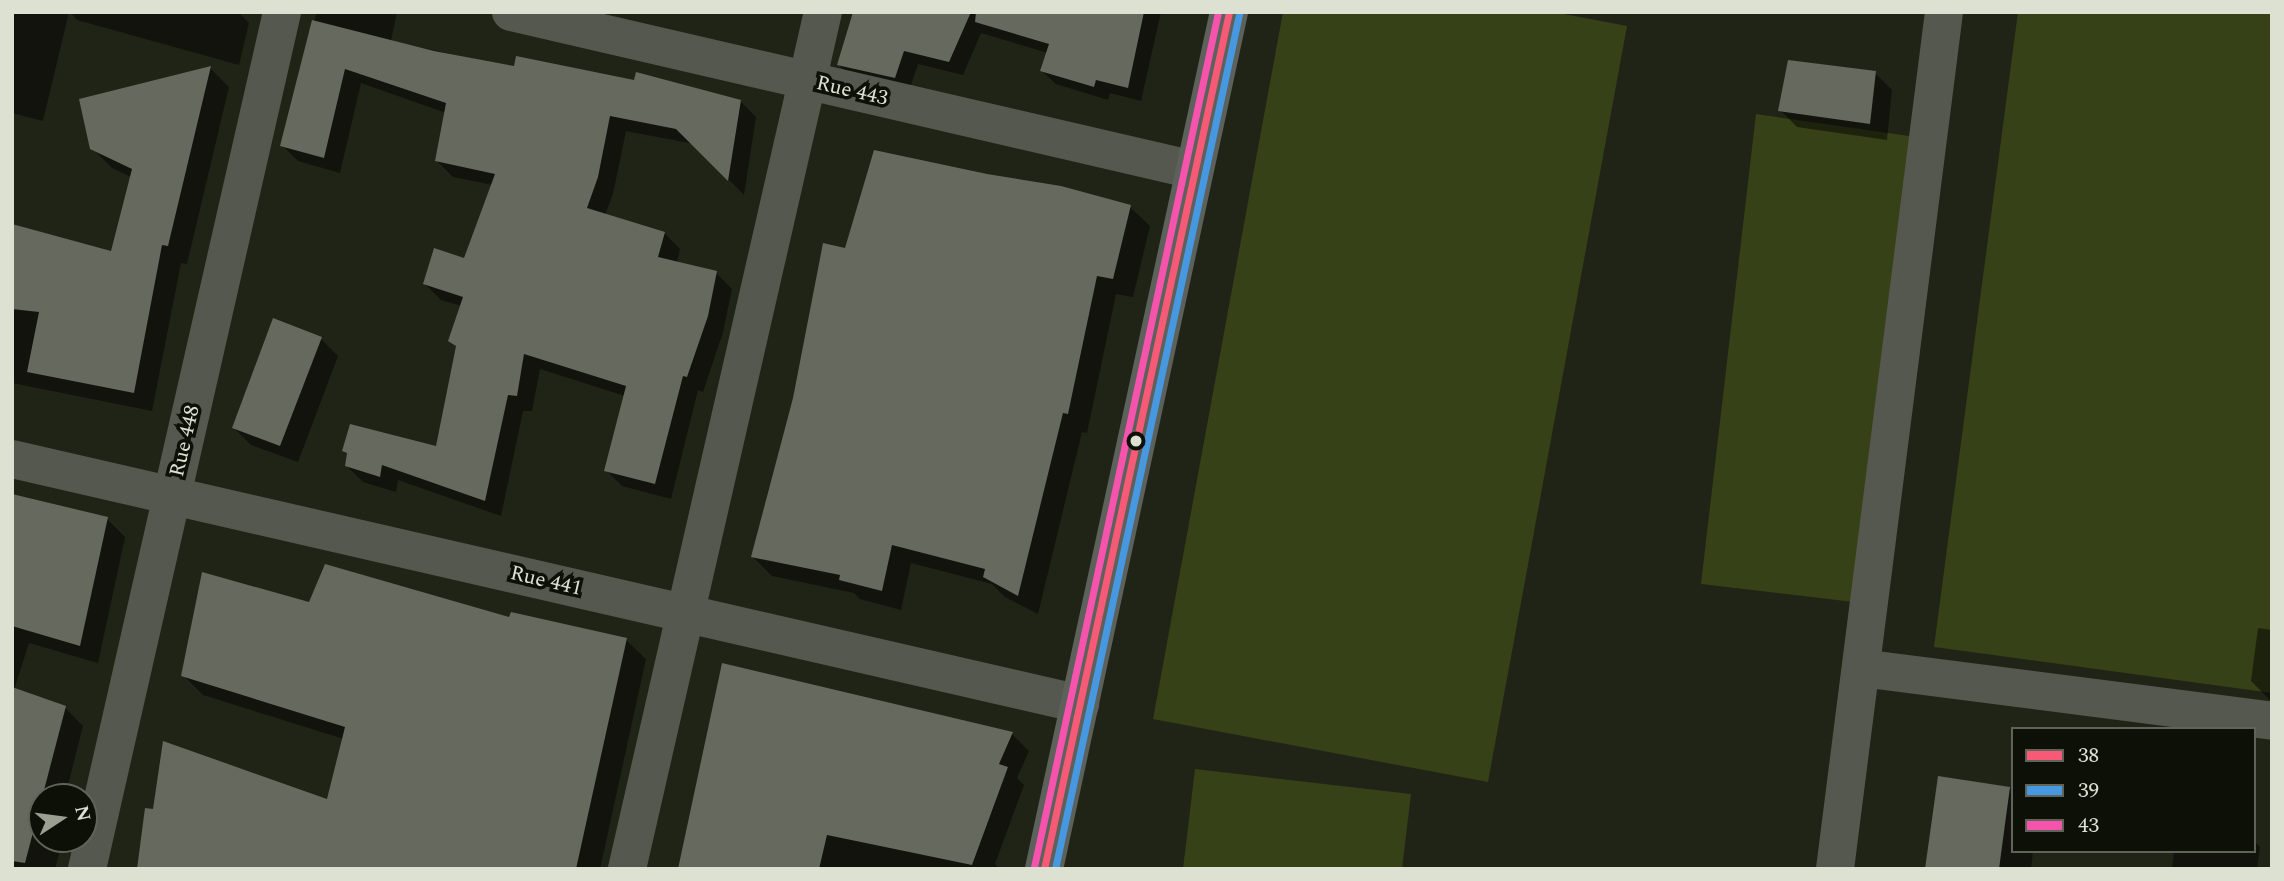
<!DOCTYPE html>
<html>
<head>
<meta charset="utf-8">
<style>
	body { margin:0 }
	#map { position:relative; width:2284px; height:881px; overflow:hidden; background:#202417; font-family:Spectral,serif }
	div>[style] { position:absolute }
	.green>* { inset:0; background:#364117 }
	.shadow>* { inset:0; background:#0007 }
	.building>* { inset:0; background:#66695e }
	.minor>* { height:38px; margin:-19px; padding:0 19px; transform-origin:19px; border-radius:19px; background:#55584e }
	.secondary>* { height:38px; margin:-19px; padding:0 19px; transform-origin:19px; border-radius:19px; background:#5c615c }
	.bus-1>* { height:7px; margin:-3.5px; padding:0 3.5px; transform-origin:3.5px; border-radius:3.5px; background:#f75a77 }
	.bus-2>* { height:7px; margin:-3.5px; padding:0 3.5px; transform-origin:3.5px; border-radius:3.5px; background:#4699e1 }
	.bus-3>* { height:7px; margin:-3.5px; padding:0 3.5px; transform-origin:3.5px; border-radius:3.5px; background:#f653ac }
	.dots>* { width:19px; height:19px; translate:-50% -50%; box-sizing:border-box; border:4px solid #0d1007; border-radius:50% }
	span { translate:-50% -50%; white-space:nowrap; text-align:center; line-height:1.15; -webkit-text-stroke:7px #0d1007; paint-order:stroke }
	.street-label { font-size:21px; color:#dce1d2 }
	.frame { position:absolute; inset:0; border:14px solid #dce1d2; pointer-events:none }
	.legend { position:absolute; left:2011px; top:727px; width:245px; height:126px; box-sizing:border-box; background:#0d1007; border:2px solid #606458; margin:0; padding:9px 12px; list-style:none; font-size:21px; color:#dce1d2 }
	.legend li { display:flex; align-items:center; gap:14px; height:35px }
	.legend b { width:35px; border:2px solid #606458 }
	.north { position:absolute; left:28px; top:783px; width:70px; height:70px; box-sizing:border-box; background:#0d1007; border:2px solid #606458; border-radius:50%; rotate:77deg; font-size:19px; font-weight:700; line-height:28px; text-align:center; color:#dce1d2 }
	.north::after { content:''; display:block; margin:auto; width:24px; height:32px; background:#9a9f91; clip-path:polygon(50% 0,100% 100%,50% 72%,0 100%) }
</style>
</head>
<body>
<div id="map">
	<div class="green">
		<div style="clip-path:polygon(1283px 12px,1553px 12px,1627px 26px,1488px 782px,1153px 719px)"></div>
		<div style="clip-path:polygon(2018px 12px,2272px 12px,2272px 693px,1934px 647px)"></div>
		<div style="clip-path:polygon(1756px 114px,1916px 137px,1862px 603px,1701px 584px)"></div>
		<div style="clip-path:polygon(1195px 769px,1411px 794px,1402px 869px,1183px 869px)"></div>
	</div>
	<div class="shadow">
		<div style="clip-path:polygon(12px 12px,69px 12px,43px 121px,12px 113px)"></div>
		<div style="clip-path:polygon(70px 12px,238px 12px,249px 23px,239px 65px,77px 20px)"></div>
		<div style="clip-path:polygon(317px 12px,397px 12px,391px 41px,515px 68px,740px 101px,756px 117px,744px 195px,694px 144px,626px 131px,613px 194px,605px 215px,664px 233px,680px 249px,677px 263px,716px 273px,732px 289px,723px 332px,703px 392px,698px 390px,671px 499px,622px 486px,606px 470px,625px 396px,540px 369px,532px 411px,523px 411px,501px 516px,398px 480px,396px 492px,363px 482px,347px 466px,349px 455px,344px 451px,437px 448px,457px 347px,450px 340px,462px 306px,441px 300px,425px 284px,466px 260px,493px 185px,453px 177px,437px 161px,446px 113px,361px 83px,340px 173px,298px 161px,282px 145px)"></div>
		<div style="clip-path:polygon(966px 12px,1161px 12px,1141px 101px,1110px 93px,1108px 100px,1056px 84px,1042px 71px,1048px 53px,981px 33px,963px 75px,918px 64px,909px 91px,853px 78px,839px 65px)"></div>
		<div style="clip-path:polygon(210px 68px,229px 87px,187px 264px,181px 263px,152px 411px,12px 383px,12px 226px,113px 254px,131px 177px,112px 168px,92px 148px,82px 100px)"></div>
		<div style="clip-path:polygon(1875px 73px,1892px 90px,1887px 140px,1797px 127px,1780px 110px)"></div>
		<div style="clip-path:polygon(1130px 207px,1150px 226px,1133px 297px,1116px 294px,1087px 433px,1082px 432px,1038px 614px,1005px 597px,992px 584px,911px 563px,901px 610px,860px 599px,854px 593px,772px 576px,753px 557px,846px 250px)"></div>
		<div style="clip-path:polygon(321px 339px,338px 356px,298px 462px,251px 445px,234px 428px)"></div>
		<div style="clip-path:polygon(12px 496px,107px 519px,125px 537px,98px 663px,29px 643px,14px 690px,65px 708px,83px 726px,65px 797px,42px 797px,42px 839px,63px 839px,55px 869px,12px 869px)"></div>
		<div style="clip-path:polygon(310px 604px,510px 619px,626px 640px,646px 659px,600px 869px,138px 869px,328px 801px,344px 739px,203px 695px,183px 675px)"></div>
		<div style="clip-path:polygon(2258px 628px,2272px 630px,2272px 702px,2251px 681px)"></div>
		<div style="clip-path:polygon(1012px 734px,1029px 751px,1017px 778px,1024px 785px,995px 864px,1000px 869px,678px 869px)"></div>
		<div style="clip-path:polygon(2009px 788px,2013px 792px,2013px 851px,2033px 851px,2031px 869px,1927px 869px)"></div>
		<div style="clip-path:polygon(2254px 841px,2260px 847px,2257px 869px,2172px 869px,2174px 851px,2254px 851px)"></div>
	</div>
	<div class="building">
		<div style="clip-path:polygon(853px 12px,971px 12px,949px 62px,904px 51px,895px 78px,837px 65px)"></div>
		<div style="clip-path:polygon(976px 12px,1144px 12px,1128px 88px,1096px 80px,1094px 87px,1040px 71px,1049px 44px,975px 22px)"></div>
		<div style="clip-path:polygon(312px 20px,434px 51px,514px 66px,516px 56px,634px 80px,636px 72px,741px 100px,728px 181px,676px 129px,610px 116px,598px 177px,587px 208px,665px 232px,658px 257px,717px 271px,708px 316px,687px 377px,683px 376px,655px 484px,604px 471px,626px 386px,524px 354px,517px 396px,508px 395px,485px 501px,382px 465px,380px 477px,345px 466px,347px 453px,342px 451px,350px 424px,436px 446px,456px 346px,448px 341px,463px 297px,423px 284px,434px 248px,464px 258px,495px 174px,435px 161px,446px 103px,345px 69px,324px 158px,280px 146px)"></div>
		<div style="clip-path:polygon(1788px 60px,1876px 71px,1870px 124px,1778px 111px)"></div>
		<div style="clip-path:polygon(211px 66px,168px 246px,162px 245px,134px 393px,27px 372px,39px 312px,12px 309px,12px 224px,111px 251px,132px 169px,90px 149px,79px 99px)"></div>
		<div style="clip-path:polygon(874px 150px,987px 174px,1061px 186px,1131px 205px,1113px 279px,1097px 276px,1068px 414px,1063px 413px,1018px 596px,983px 577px,985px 569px,892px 545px,882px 591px,839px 580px,840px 575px,751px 557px,793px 398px,823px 243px,845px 248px)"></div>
		<div style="clip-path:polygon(273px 318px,322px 337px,280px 446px,232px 428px)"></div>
		<div style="clip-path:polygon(12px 494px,108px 517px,80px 646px,12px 626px)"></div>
		<div style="clip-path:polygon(325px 564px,509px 617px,511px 612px,627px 638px,576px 869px,137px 869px,145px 808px,153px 809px,163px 741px,327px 799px,345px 727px,181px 676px,202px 572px,309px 602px)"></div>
		<div style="clip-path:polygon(722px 663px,1013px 732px,999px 764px,1008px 767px,972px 865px,827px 835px,819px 869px,678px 869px)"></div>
		<div style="clip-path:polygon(12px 687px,66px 706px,25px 863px,12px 861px)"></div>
		<div style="clip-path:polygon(1938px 776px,2010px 787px,1999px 869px,1925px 869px)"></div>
	</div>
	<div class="minor">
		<div style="left:511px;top:12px;width:701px;rotate:13.03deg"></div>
		<div style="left:12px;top:459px;width:1096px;rotate:12.92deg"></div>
		<div style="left:1861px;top:668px;width:414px;rotate:7.3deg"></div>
		<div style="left:87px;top:869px;width:879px;rotate:-77.18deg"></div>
		<div style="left:627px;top:869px;width:879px;rotate:-77.12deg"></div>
		<div style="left:1835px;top:869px;width:864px;rotate:-82.75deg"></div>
	</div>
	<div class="secondary">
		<div style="left:1044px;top:869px;width:877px;rotate:-77.82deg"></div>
	</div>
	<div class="bus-1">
		<div style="left:1044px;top:869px;width:877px;rotate:-77.82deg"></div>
	</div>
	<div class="bus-2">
		<div style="left:1055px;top:869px;width:875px;rotate:-77.85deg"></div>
	</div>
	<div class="bus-3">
		<div style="left:1034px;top:867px;width:875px;rotate:-77.85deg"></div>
	</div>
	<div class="dots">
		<div style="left:1136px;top:441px;background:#dce1d2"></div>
	</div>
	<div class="street-label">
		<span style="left:852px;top:91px;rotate:13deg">Rue 443</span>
		<span style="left:185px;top:441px;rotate:-77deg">Rue 448</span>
		<span style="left:546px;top:581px;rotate:13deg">Rue 441</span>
	</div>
	<div class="frame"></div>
	<ul class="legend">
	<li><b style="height:9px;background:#f75a77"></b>38</li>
	<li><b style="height:9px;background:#4699e1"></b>39</li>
	<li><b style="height:9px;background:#f653ac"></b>43</li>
	</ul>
	<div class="north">N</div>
</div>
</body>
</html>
